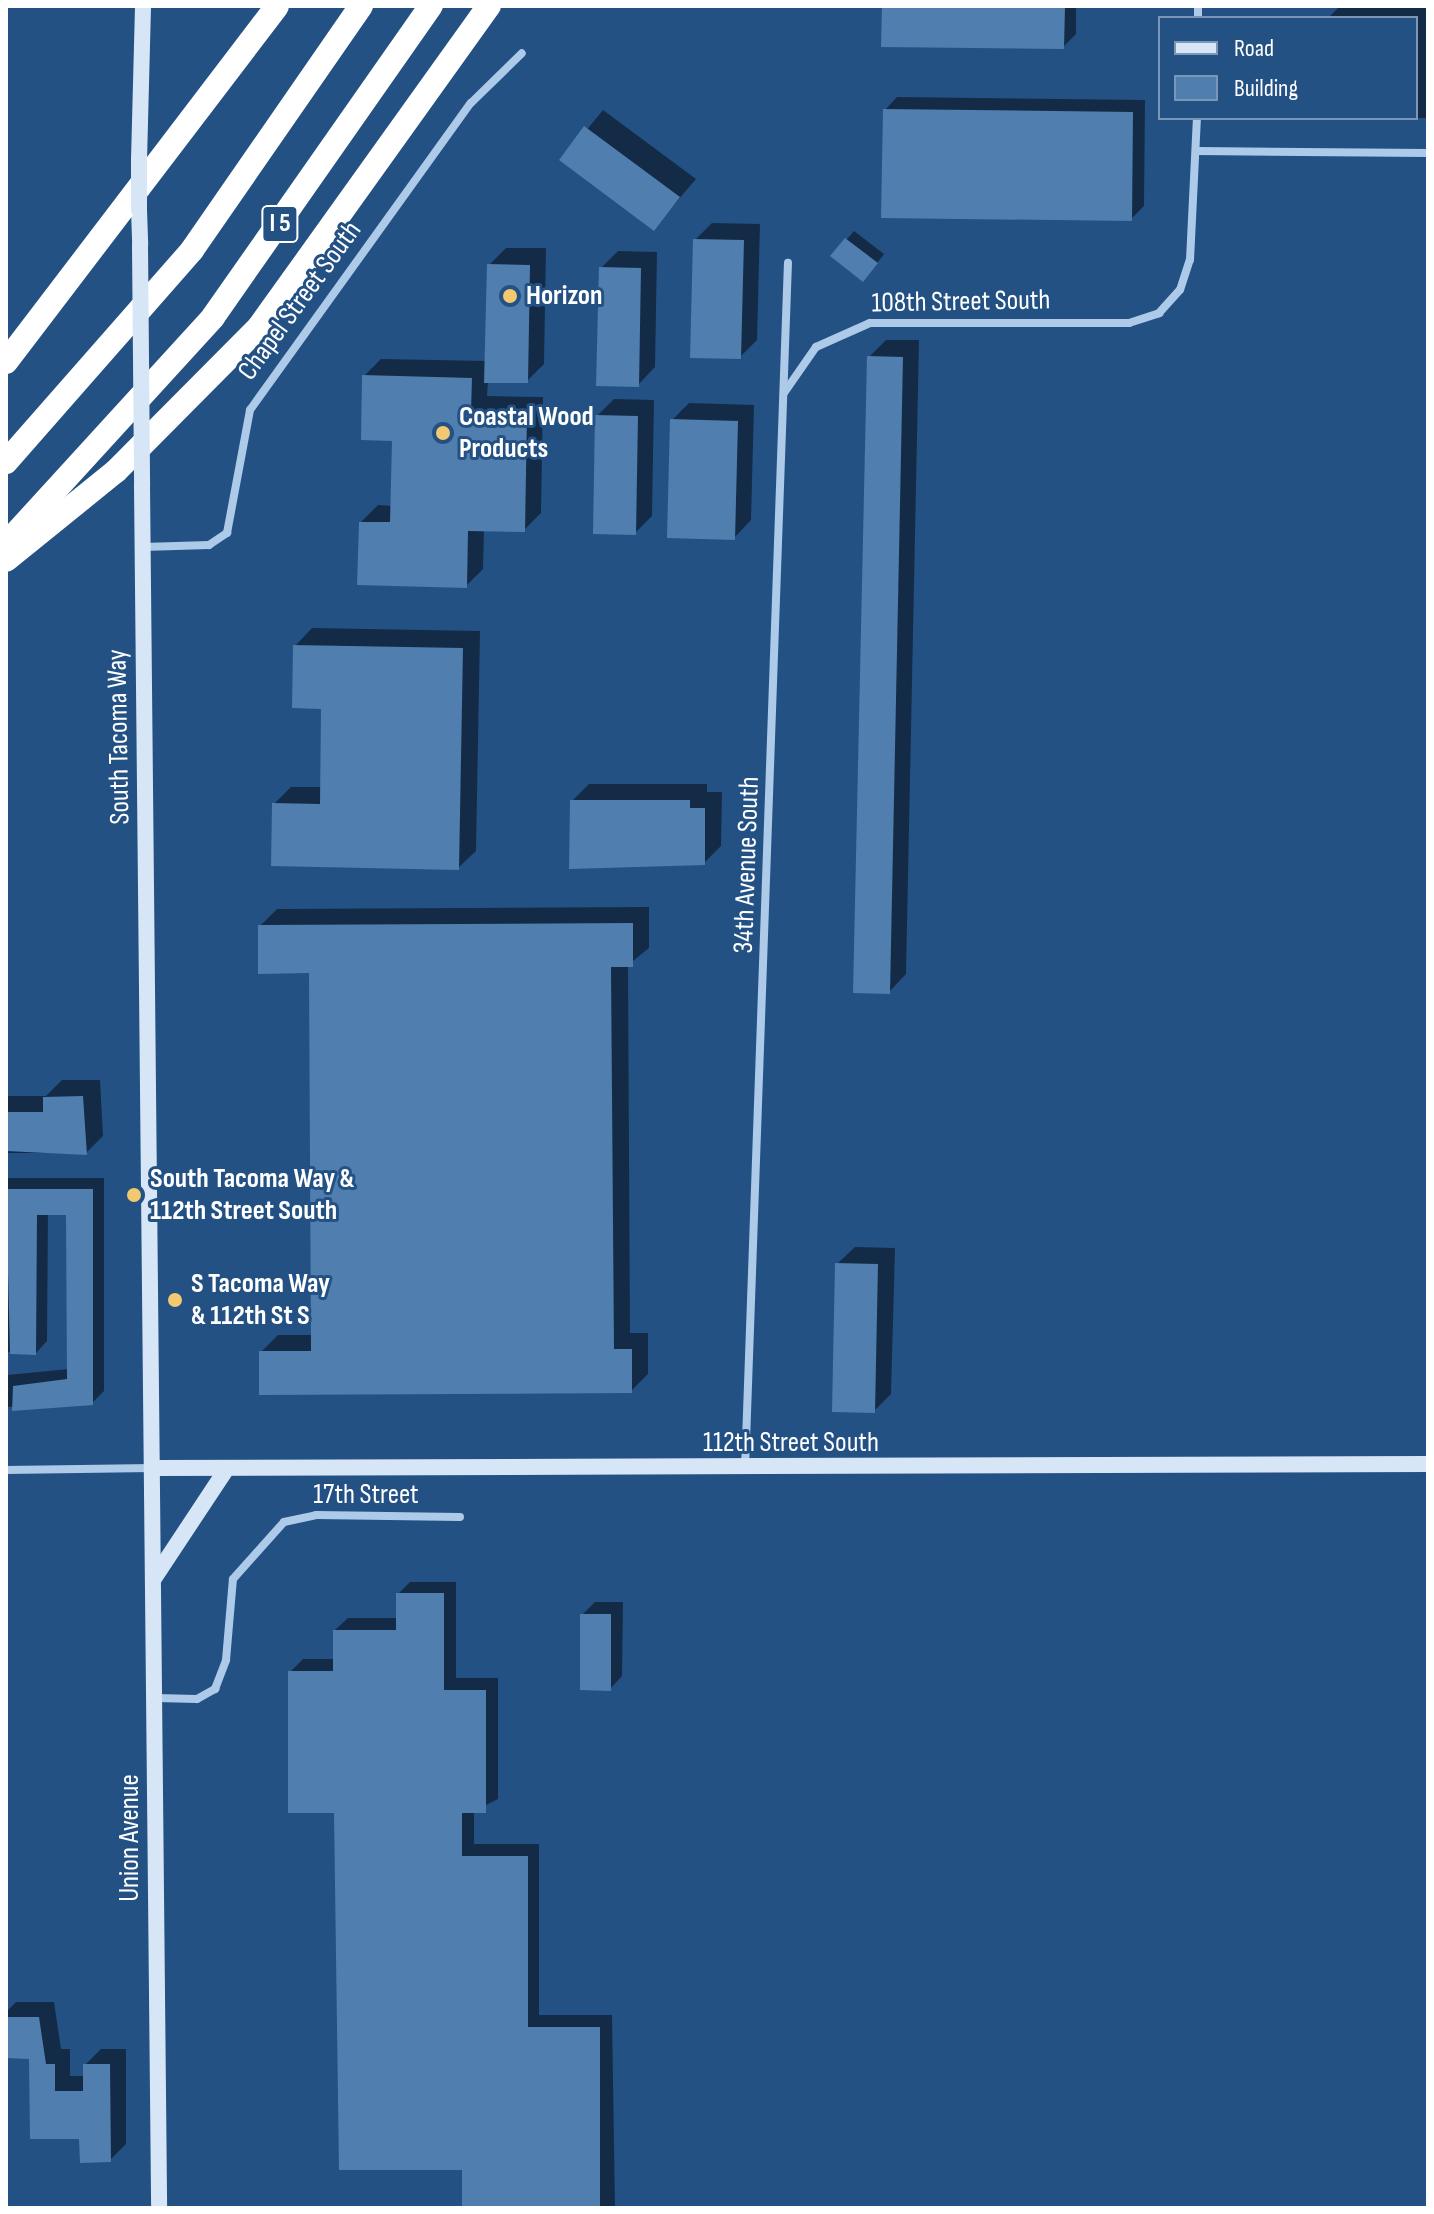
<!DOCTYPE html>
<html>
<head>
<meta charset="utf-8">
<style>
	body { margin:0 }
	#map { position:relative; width:1434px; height:2214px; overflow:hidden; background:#245184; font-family:"Sofia Sans Condensed",sans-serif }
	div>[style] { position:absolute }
	.shadow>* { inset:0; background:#0007 }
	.building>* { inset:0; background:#507eae }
	.street>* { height:8px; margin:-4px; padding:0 4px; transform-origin:4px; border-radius:4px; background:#adcae8 }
	.secondary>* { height:16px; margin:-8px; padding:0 8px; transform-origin:8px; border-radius:8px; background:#d7e6f7 }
	.highway>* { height:24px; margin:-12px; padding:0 12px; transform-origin:12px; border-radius:12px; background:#fff }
	.secondary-bridge>* { height:16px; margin:-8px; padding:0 8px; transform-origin:8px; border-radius:8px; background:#d7e6f7 }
	.dots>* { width:22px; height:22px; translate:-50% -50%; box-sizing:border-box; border:4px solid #245184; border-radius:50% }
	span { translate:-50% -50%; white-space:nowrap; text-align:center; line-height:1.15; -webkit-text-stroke:6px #245184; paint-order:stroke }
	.shield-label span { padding:2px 6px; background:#245184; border:2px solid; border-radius:6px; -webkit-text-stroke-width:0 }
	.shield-label { font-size:26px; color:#fff; font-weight:700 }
	.poi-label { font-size:28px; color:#fff; font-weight:700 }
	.left { translate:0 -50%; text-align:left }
	.street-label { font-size:28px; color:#fff }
	.frame { position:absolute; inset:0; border:8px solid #fff; pointer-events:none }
	.legend { position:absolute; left:1158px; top:16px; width:260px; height:104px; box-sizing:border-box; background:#245184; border:2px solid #7c97b5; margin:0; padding:10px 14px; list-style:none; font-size:24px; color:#fff }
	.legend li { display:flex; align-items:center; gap:16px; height:40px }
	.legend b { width:40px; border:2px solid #7c97b5 }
</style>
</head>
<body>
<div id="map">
	<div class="shadow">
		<div style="clip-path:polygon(883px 6px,1076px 6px,1076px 34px,1063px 47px)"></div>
		<div style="clip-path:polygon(1340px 6px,1428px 6px,1428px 118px,1416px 118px,1416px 18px,1328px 18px)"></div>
		<div style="clip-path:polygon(897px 97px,1145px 100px,1144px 206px,1131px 219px,885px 110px)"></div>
		<div style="clip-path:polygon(603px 110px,696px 179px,654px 228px,562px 160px)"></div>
		<div style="clip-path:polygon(712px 223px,760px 224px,757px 340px,740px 357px,695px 240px)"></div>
		<div style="clip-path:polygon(854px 231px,884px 254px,871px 271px,833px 256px)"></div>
		<div style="clip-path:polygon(506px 248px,546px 248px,544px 364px,527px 381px,488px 381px,487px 396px,543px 397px,541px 513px,524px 530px,484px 529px,483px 569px,466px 586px,361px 522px,378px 505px,392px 506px,394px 439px,364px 376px,381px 359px,487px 361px,489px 265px)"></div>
		<div style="clip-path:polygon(618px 251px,657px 252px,655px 367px,638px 385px,601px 268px)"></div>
		<div style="clip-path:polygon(886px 340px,919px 340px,906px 974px,889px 992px,869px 357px)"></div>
		<div style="clip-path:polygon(614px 399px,654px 400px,652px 516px,635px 533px,597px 416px)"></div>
		<div style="clip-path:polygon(689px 403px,754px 405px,751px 520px,734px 538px,672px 420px)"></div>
		<div style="clip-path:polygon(312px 628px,480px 631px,476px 851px,458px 868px,274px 804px,291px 787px,322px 787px,323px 707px,295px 646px)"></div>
		<div style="clip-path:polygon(589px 784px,707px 784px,707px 792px,722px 792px,721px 846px,704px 863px,572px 801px)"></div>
		<div style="clip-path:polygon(649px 907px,649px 948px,628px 965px,630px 1333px,648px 1333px,648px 1374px,631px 1391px,261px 1352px,278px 1335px,313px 1335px,311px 971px,260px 926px,277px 909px)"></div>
		<div style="clip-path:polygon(62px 1080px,100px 1080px,103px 1136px,86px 1153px,6px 1153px,6px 1096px,46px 1096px)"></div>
		<div style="clip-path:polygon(evenodd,6px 1178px,104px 1178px,104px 1391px,92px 1403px,6px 1407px,6px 1178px,48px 1213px,68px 1213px,69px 1369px,7px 1375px,7px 1352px,36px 1353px,47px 1341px,48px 1213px)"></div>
		<div style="clip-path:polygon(855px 1247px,895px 1248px,891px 1394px,874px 1411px,837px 1264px)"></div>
		<div style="clip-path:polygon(410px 1582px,456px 1582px,456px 1678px,498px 1678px,498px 1799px,474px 1811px,474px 1844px,539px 1844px,539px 2015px,612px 2015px,615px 2208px,464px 2208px,464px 2168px,290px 1672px,303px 1659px,335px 1659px,335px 1630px,348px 1618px,398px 1618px,398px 1594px)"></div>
		<div style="clip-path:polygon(595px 1602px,623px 1602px,622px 1676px,610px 1689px,582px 1615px)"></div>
		<div style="clip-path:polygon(16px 2002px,54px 2002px,61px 2049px,70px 2049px,70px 2076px,85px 2076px,85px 2065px,101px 2049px,126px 2049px,126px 2144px,110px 2160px,81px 2137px,31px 2057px,6px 2056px,6px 2012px)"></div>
	</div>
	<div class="building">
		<div style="clip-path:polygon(882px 6px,1065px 6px,1064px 49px,881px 47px)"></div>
		<div style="clip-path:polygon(883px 109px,1133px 112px,1132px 221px,881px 218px)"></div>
		<div style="clip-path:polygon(584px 126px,680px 197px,654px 231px,559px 160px)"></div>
		<div style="clip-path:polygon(845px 238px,878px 263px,863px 282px,830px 256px)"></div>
		<div style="clip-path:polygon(693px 239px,744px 240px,741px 359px,690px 358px)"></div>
		<div style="clip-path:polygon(487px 264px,530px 265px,528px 383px,484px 383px)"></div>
		<div style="clip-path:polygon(599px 267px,641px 268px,639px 387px,596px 386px)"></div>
		<div style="clip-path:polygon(867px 356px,903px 357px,890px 994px,853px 993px)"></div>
		<div style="clip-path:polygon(362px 375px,472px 378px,471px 412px,527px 414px,525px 532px,468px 531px,467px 588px,357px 585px,359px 522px,390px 522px,392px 441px,361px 440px)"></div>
		<div style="clip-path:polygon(595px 415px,638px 416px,636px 535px,593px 534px)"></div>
		<div style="clip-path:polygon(670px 419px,738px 421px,735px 540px,667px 538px)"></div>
		<div style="clip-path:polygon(293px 645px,463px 648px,459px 870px,271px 866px,272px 803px,320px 804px,321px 709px,292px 708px)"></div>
		<div style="clip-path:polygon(570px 800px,690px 800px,690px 808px,705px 808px,705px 865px,569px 869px)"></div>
		<div style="clip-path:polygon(633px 923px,633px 967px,611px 967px,614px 1349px,632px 1349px,632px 1393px,259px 1395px,259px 1351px,311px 1351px,309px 973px,258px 974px,258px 925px)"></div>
		<div style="clip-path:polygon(83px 1096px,87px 1155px,6px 1151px,6px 1112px,43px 1112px,43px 1097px)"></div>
		<div style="clip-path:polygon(6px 1189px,93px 1189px,93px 1405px,12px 1411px,13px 1386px,67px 1379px,66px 1215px,37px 1215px,36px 1355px,10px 1354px)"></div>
		<div style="clip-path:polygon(835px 1263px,878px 1264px,875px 1413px,832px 1412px)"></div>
		<div style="clip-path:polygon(396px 1593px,444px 1593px,444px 1690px,486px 1690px,486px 1813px,462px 1813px,462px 1856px,528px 1856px,528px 2027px,600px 2027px,600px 2208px,462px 2208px,462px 2170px,339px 2170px,334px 1813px,288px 1813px,288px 1671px,333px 1671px,333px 1630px,396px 1630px)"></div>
		<div style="clip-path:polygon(580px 1614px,611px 1614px,611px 1691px,580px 1690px)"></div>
		<div style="clip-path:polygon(6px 2017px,39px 2017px,46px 2064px,55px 2064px,55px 2091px,83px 2091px,83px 2064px,110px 2064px,111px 2162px,80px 2163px,79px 2139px,30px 2139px,29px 2059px,6px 2058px)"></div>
	</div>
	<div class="street">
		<div style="left:1198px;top:18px;width:12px;rotate:-90deg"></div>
		<div style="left:1197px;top:151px;width:231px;rotate:0.5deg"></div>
		<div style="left:784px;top:393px;width:56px;rotate:-55.2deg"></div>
		<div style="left:816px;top:347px;width:59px;rotate:-24deg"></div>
		<div style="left:870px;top:323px;width:259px"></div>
		<div style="left:1129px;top:323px;width:32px;rotate:-18deg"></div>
		<div style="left:1159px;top:313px;width:31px;rotate:-48deg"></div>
		<div style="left:1180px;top:290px;width:32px;rotate:-72deg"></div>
		<div style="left:1190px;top:260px;width:142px;rotate:-87.2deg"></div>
		<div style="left:143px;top:547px;width:66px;rotate:-1.7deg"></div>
		<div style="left:209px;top:545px;width:22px;rotate:-34deg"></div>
		<div style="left:227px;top:533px;width:125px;rotate:-79.4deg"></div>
		<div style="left:250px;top:410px;width:378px;rotate:-54.3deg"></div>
		<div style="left:471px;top:103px;width:71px;rotate:-44.4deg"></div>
		<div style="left:745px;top:1469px;width:1207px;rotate:-87.96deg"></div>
		<div style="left:6px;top:1470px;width:147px;rotate:-0.8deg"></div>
		<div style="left:156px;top:1698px;width:41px;rotate:1.4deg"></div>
		<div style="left:197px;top:1699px;width:21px;rotate:-29deg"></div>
		<div style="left:215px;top:1689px;width:31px;rotate:-69deg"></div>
		<div style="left:226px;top:1660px;width:81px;rotate:-85.1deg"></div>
		<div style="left:233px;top:1579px;width:76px;rotate:-48.2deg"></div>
		<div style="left:284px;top:1522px;width:33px;rotate:-12deg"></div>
		<div style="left:316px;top:1515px;width:144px;rotate:0.8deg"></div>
	</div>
	<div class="secondary">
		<div style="left:139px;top:160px;width:154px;rotate:-88.5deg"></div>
		<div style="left:139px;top:210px;width:35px;rotate:88deg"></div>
		<div style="left:142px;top:486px;width:1722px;rotate:89.43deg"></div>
		<div style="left:154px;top:1468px;width:1274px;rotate:-0.18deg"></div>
		<div style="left:153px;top:1580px;width:134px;rotate:-56.5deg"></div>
	</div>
	<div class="highway">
		<div style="left:6px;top:362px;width:447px;rotate:-52.7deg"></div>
		<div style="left:6px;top:462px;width:282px;rotate:-48.7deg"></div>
		<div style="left:192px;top:250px;width:297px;rotate:-55.3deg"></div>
		<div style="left:6px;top:544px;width:307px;rotate:-47.6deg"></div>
		<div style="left:213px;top:317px;width:380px;rotate:-55deg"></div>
		<div style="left:6px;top:560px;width:141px;rotate:-39deg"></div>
		<div style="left:116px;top:471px;width:203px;rotate:-45.2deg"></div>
		<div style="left:259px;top:327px;width:395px;rotate:-54.4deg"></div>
	</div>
	<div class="secondary-bridge">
		<div style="left:139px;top:160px;width:50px;rotate:90deg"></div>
		<div style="left:140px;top:245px;width:241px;rotate:89.5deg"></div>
	</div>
	<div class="dots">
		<div style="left:510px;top:296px;background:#f2c871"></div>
		<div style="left:443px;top:433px;background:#f2c871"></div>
		<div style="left:134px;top:1195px;background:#f2c871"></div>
		<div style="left:175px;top:1300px;background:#f2c871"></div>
	</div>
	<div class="shield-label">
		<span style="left:280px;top:224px">I 5</span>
	</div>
	<div class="poi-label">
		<span class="left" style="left:526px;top:296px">Horizon</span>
		<span class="left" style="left:459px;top:433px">Coastal Wood<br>Products</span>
		<span class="left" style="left:150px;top:1195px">South Tacoma Way &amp;<br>112th Street South</span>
		<span class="left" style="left:191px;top:1300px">S Tacoma Way<br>&amp; 112th St S</span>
	</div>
	<div class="street-label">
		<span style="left:300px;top:301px;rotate:-54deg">Chapel Street South</span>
		<span style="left:961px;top:302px;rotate:-1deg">108th Street South</span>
		<span style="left:119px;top:737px;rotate:-91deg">South Tacoma Way</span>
		<span style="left:747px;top:865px;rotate:-88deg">34th Avenue South</span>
		<span style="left:791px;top:1443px">112th Street South</span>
		<span style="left:366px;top:1495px">17th Street</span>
		<span style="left:130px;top:1838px;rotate:-90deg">Union Avenue</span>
	</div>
	<div class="frame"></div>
	<ul class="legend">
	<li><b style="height:10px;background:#d7e6f7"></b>Road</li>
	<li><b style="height:22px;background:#507eae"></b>Building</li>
	</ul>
</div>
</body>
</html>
